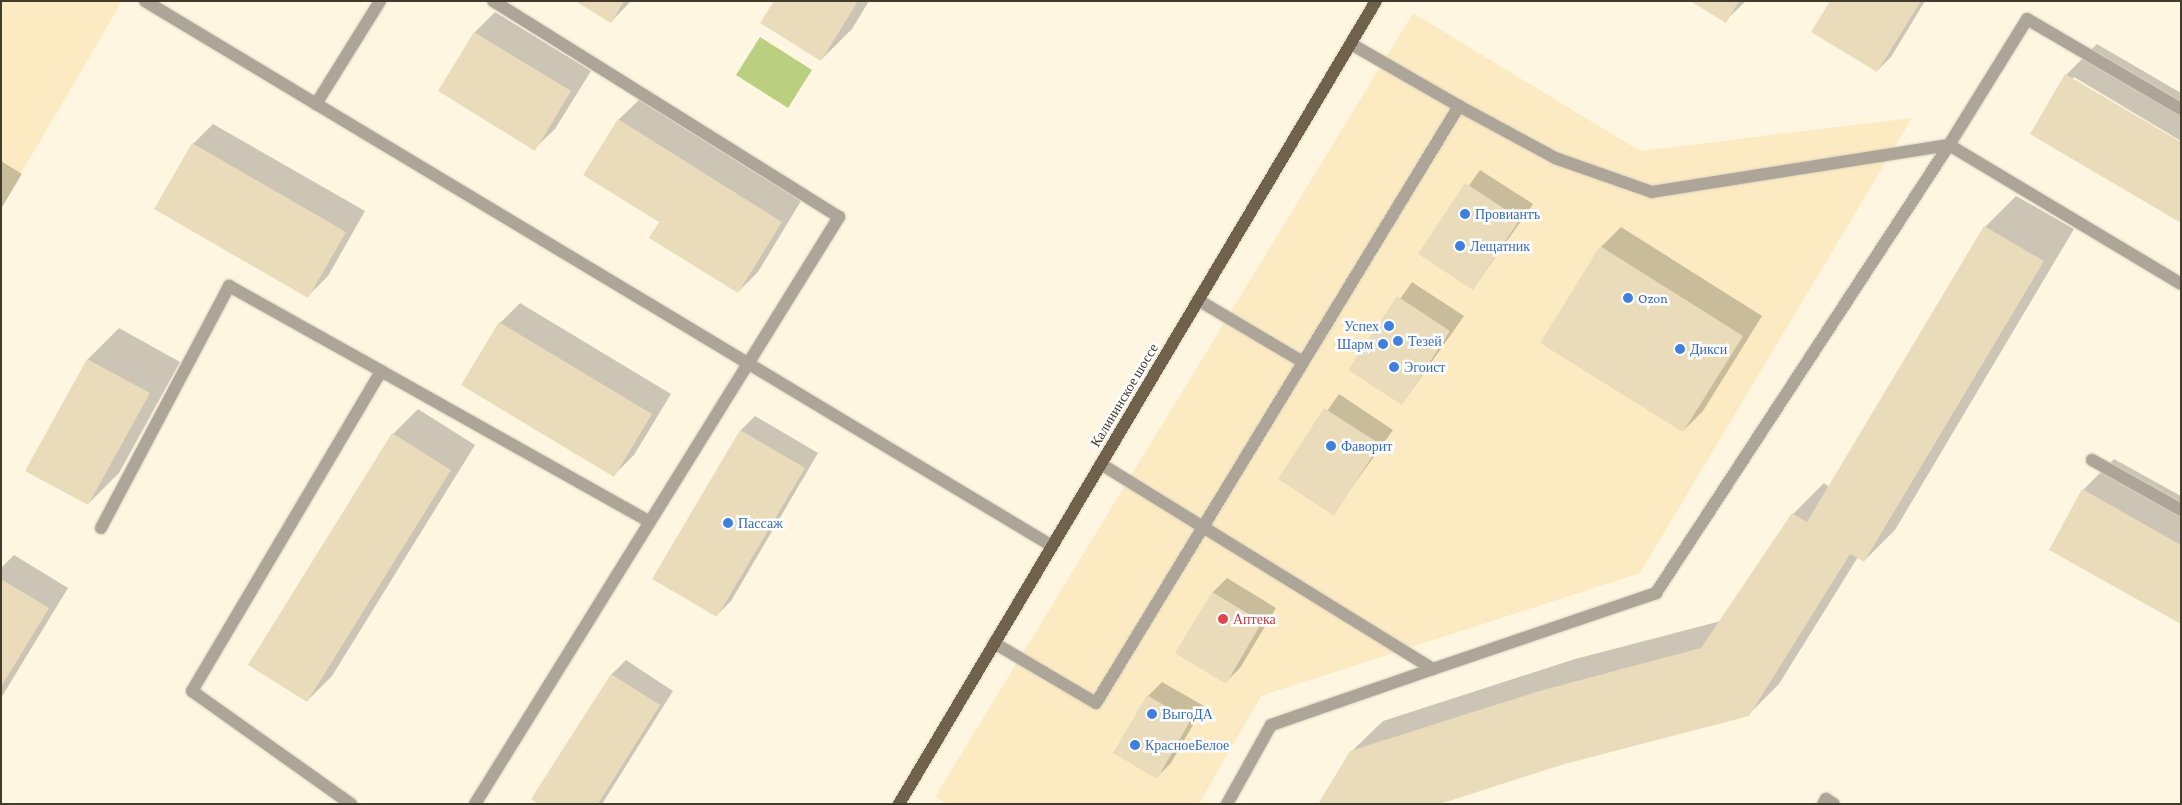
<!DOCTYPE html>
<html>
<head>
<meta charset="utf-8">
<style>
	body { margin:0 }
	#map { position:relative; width:2182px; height:805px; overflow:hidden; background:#fff6e2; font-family:"Crimson Pro",serif }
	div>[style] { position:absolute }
	.built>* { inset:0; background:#fcebc2 }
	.green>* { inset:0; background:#bacf80 }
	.shadow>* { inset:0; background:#0003 }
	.building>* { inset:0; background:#eadcbb }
	.roads { filter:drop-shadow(0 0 1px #d9d1be) drop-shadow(0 0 1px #d9d1be) }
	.lane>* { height:12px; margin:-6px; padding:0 6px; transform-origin:6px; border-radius:6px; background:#ada597 }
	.street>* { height:12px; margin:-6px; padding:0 6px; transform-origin:6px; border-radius:6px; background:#ada597 }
	.primary>* { height:12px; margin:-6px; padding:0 6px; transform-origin:6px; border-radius:6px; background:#6f614a }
	.dots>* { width:14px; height:14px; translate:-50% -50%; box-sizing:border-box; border:2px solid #fff; border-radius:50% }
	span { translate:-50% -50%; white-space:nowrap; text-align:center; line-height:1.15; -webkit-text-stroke:5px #fff; paint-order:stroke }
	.shop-label { font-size:14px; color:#366cbe }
	.left { translate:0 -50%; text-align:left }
	.right { translate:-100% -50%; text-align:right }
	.street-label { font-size:14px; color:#413b2e }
	.health-label { font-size:14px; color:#be3a42 }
	.frame { position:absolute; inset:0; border:2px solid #413b2e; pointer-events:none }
</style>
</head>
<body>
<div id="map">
	<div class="built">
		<div style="clip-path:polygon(1px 1px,122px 1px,1px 208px)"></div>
		<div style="clip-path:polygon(1413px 13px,1640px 151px,1912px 118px,1640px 573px,1261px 696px,1199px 804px,948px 804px,935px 797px)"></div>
	</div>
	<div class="green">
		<div style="clip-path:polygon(760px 37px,812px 70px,788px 108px,736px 75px)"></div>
	</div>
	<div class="shadow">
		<div style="clip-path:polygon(577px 1px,631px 1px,611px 22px)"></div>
		<div style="clip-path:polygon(776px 1px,869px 1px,852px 29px,821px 60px)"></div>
		<div style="clip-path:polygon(1693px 1px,1746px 1px,1725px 21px)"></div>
		<div style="clip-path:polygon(1831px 1px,1925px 1px,1891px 57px,1877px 71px)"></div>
		<div style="clip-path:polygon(495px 12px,591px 71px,555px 129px,534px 149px,440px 90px,475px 32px)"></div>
		<div style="clip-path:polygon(2097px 44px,2181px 93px,2181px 141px,2074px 77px,2031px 133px,2066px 75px)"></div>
		<div style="clip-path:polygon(639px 100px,801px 201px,758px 272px,738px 292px,660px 222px,618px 120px)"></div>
		<div style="clip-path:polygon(213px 124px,365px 211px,328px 276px,308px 296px,193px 144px)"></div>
		<div style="clip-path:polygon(1px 161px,22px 174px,1px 209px)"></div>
		<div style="clip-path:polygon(1480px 170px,1533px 204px,1473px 289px,1420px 254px)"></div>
		<div style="clip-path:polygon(2016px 196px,2074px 229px,1895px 530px,1864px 561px,1858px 557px,1779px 684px,1748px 715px,1351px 752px,1383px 721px,1575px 659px,1721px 621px,1793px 514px,1824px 483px,1829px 487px,1985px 227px)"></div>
		<div style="clip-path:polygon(1621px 227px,1762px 316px,1703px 411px,1683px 431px,1601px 247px)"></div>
		<div style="clip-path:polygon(1412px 282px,1464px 316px,1402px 404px,1350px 370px)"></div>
		<div style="clip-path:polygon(520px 303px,671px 394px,634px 455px,614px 475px,500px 323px)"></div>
		<div style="clip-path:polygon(119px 328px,180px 362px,119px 473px,88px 504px,27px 470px,88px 359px)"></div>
		<div style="clip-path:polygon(1339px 394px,1393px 430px,1333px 514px,1279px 479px)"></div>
		<div style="clip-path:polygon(418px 409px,475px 445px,332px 676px,307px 701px,393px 434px)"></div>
		<div style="clip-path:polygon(755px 416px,818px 453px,731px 601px,717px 615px,741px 430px)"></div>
		<div style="clip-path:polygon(2114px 459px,2181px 496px,2181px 623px,2083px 490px)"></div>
		<div style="clip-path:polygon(14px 555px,68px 588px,1px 698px,1px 568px)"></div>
		<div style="clip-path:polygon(1227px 578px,1276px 608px,1240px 668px,1226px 682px,1176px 653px,1213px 592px)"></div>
		<div style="clip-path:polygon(626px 660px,673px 691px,602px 804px,540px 804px,612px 674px)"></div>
		<div style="clip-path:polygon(1162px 682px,1204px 706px,1171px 763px,1157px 777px,1148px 696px)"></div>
	</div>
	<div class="building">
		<div style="clip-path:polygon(575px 1px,624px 1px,611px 23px)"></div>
		<div style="clip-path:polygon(774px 1px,858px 1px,821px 61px,760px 23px)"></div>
		<div style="clip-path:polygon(1690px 1px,1739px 1px,1726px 23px)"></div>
		<div style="clip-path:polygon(1830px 1px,1921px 1px,1877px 72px,1811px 32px)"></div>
		<div style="clip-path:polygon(474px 32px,571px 91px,535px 151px,438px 91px)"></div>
		<div style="clip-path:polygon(2065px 74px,2181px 142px,2181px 223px,2030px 134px)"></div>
		<div style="clip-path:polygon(618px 119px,782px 222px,738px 293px,649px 238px,659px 222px,583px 175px)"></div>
		<div style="clip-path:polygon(192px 143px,346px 232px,308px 298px,154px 209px)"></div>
		<div style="clip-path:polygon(1465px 183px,1520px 219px,1473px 290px,1418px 254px)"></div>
		<div style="clip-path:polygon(1984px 226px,2044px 261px,1864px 562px,1850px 554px,1749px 716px,1561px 765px,1440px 804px,1318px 804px,1350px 751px,1543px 690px,1701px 648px,1792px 513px,1807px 522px)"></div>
		<div style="clip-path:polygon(1600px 246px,1743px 336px,1683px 432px,1540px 343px)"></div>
		<div style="clip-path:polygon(1397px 296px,1450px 331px,1402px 405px,1348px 370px)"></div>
		<div style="clip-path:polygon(499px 322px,652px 414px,614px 477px,461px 385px)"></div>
		<div style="clip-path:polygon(87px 359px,150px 393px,88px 505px,25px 471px)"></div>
		<div style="clip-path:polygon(1324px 408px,1380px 444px,1334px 516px,1278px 479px)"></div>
		<div style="clip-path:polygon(740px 430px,805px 468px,717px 617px,652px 579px)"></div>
		<div style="clip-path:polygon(392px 433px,451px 470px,307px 702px,248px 665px)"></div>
		<div style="clip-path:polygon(2082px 489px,2181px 545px,2181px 624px,2049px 550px)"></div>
		<div style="clip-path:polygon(1px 579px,49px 608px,1px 687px)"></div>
		<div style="clip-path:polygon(1212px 592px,1262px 622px,1226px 684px,1175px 653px)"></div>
		<div style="clip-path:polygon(611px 674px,660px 705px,598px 804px,538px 804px,531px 799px)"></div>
		<div style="clip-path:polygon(1147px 695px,1190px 721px,1157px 779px,1113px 753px)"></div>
	</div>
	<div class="roads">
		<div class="lane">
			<div style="left:316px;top:104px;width:121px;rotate:-58.1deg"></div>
			<div style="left:1459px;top:106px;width:109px;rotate:28.4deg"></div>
			<div style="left:1555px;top:158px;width:103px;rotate:19.3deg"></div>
			<div style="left:1652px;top:192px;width:301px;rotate:-9deg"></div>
			<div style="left:1949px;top:145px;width:148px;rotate:-58.2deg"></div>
			<div style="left:2027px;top:19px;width:178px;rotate:30.3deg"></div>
			<div style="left:1198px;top:300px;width:122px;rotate:30.6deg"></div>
			<div style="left:2092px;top:460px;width:102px;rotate:29.3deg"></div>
			<div style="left:1101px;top:464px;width:390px;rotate:31.7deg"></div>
			<div style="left:1433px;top:669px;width:236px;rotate:-18.8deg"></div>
			<div style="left:1656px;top:593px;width:535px;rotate:-56.81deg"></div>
			<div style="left:1949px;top:145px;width:270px;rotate:30.9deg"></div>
			<div style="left:101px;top:528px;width:274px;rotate:-62.1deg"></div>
			<div style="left:229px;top:286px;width:174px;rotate:29.2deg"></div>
			<div style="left:994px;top:643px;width:118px;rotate:30.5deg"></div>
			<div style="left:1096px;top:703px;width:699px;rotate:-58.7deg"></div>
			<div style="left:1459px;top:106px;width:125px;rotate:-150.1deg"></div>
			<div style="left:351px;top:804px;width:195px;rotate:-144.6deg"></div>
			<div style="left:192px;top:691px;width:372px;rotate:-59.4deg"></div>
			<div style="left:381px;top:371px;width:308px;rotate:29.3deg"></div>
			<div style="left:475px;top:804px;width:691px;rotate:-58.2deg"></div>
			<div style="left:839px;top:217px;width:408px;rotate:-148deg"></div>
			<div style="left:1227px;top:804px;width:90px;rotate:-60.9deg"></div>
			<div style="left:1271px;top:725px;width:171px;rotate:-19.1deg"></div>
			<div style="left:1823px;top:804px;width:6px;rotate:-59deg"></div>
			<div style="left:1826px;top:799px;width:9px;rotate:32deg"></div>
		</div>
		<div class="street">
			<div style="left:145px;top:1px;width:1058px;rotate:31deg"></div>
		</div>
		<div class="primary">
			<div style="left:899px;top:804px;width:934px;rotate:-59.29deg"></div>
		</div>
	</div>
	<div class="dots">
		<div style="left:1465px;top:214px;background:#3f7fe0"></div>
		<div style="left:1460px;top:246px;background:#3f7fe0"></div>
		<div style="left:1628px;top:298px;background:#3f7fe0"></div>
		<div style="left:1389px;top:326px;background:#3f7fe0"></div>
		<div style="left:1398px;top:341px;background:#3f7fe0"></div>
		<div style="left:1383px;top:344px;background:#3f7fe0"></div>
		<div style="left:1680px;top:349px;background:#3f7fe0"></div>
		<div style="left:1394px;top:367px;background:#3f7fe0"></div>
		<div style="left:1331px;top:446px;background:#3f7fe0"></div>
		<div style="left:728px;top:523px;background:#3f7fe0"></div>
		<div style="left:1223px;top:619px;background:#e0444e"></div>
		<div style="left:1152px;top:714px;background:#3f7fe0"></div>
		<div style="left:1135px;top:745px;background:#3f7fe0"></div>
	</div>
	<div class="shop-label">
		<span class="left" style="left:1475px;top:214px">Провиантъ</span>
		<span class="left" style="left:1470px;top:246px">Лещатник</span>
		<span class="left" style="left:1638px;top:298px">Ozon</span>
		<span class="right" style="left:1379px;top:326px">Успех</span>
		<span class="left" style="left:1408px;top:341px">Тезей</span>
		<span class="right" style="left:1373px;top:344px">Шарм</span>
		<span class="left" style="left:1690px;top:349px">Дикси</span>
		<span class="left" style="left:1404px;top:367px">Эгоист</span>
		<span class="left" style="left:1341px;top:446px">Фаворит</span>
		<span class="left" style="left:738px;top:523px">Пассаж</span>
		<span class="left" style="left:1162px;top:714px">ВыгоДА</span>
		<span class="left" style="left:1145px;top:745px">КрасноеБелое</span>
	</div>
	<div class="street-label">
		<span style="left:1124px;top:395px;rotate:-59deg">Калининское шоссе</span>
	</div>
	<div class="health-label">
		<span class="left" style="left:1233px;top:619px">Аптека</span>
	</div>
	<div class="frame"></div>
</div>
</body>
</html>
